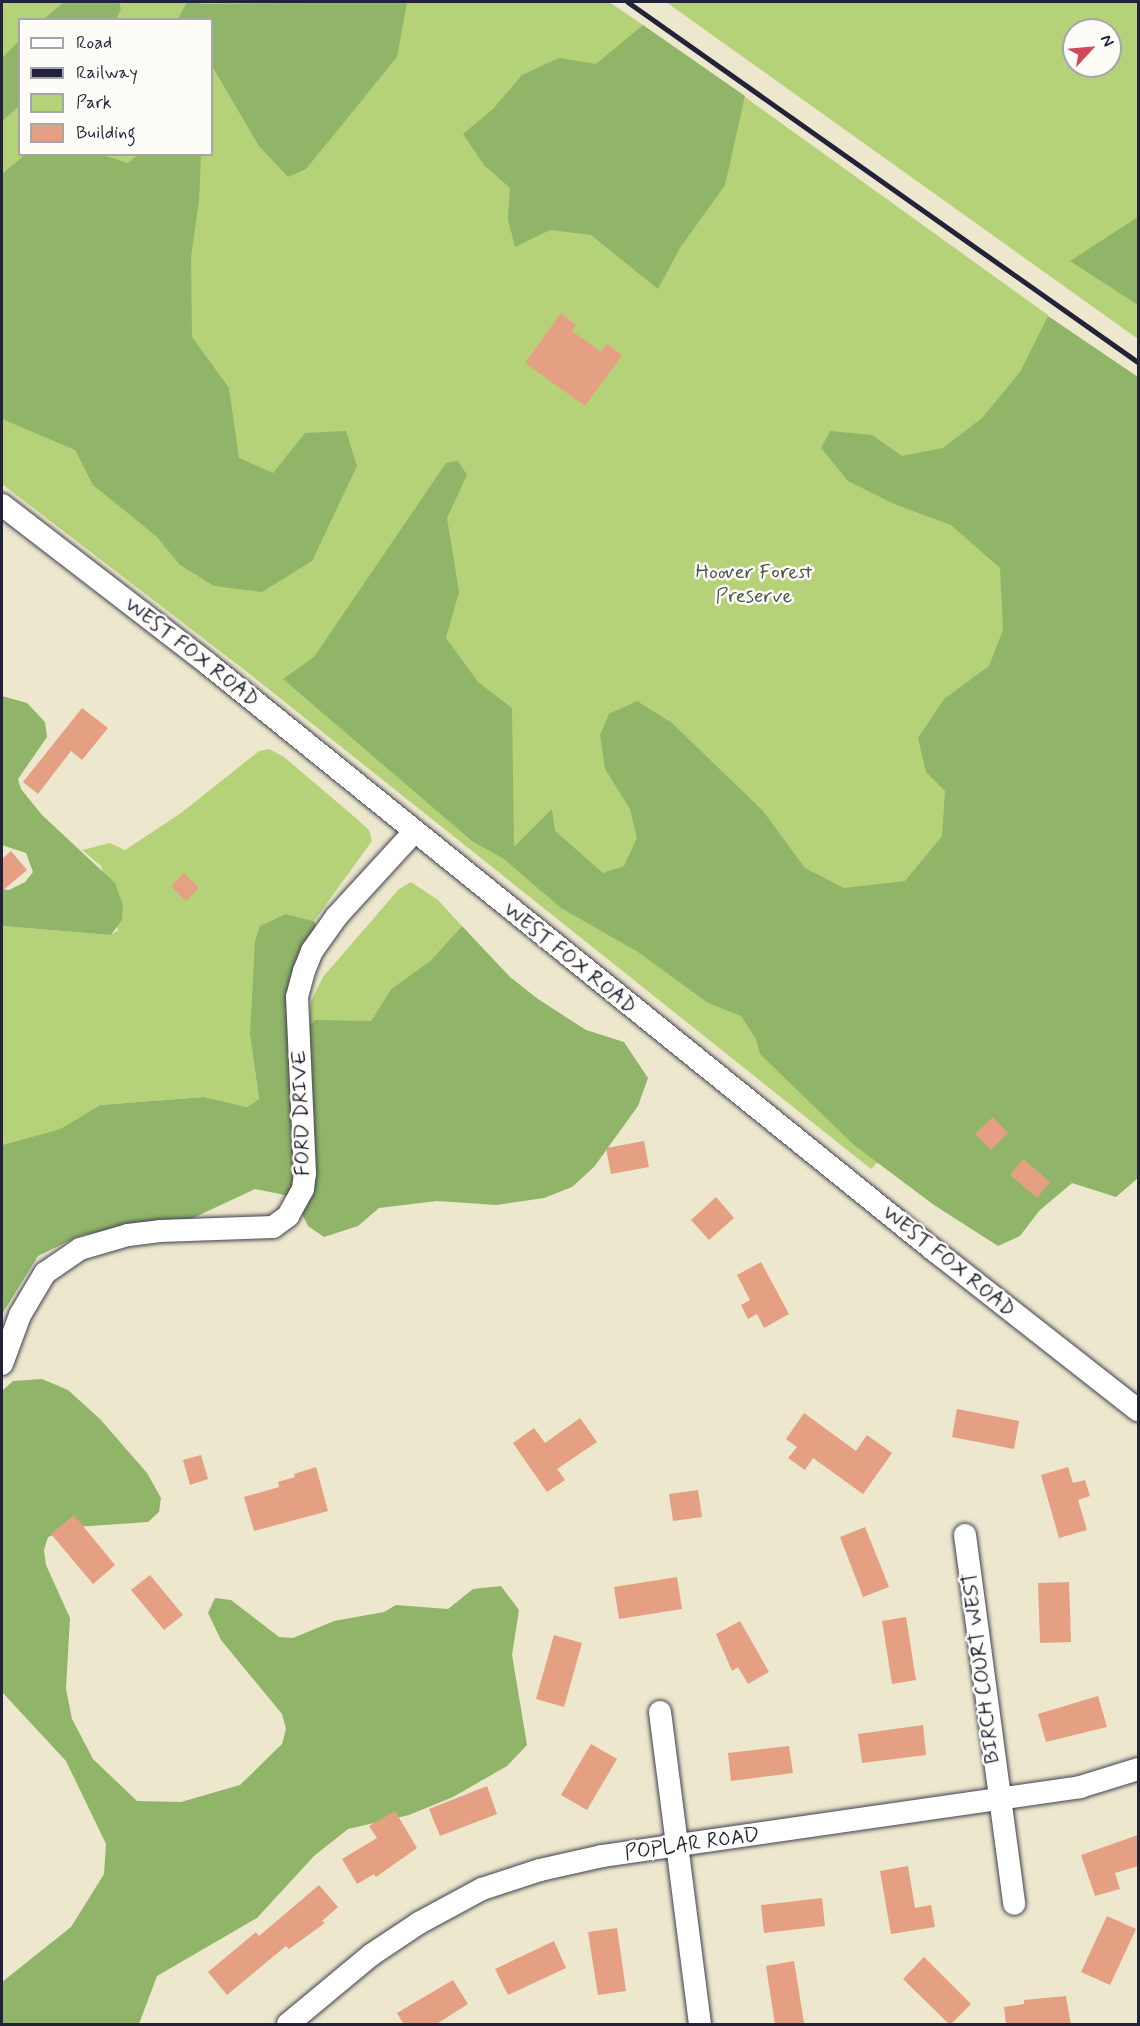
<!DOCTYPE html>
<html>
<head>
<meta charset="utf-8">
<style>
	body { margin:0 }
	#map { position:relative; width:1140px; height:2026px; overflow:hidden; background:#ede8cd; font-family:Mynerve,sans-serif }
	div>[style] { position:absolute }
	.green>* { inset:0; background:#b6d278 }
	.forest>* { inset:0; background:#90b468 }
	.building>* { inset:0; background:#e59f83 }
	.roads { filter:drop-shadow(0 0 2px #404051) drop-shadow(0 0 2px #404051) }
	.minor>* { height:22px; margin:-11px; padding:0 11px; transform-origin:11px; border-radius:11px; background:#fff }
	.rail>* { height:4.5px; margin:-2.25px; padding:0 2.25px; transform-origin:2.25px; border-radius:2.25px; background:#22223b }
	span { translate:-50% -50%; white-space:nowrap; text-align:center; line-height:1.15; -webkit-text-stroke:5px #fdfcf7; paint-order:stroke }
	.park-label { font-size:21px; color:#4e574d }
	.street-label { font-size:21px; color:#22223b }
	.frame { position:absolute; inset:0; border:3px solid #22223b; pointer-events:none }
	.legend { position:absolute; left:18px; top:18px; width:195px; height:138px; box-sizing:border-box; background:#fdfcf7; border:2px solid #a5a5ac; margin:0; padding:8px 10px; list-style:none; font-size:18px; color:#22223b }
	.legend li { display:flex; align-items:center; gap:12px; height:30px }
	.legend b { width:30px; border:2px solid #a5a5ac }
	.north { position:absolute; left:1062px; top:18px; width:60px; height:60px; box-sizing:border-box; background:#fdfcf7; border:2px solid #a5a5ac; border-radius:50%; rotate:64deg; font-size:16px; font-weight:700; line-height:24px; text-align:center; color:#22223b }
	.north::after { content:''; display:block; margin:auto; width:21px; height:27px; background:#d1495b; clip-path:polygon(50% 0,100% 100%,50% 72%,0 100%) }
</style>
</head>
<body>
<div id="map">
	<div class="green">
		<div style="clip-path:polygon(evenodd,2px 2px,609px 2px,643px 25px,636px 32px,742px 107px,745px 97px,1048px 315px,1043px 995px,871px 1169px,251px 675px,2px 484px,2px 2px,20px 20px,212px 20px,212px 154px,20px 154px,20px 20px)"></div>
		<div style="clip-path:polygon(evenodd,666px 2px,1138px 2px,1138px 339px,666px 2px,1074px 30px,1110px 30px,1110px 66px,1074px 66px,1074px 30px)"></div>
		<div style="clip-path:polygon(269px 749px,284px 757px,357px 819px,369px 830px,372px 841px,314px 921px,286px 914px,250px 1035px,259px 1099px,247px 1107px,204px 1097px,100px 1105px,60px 1129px,2px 1145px,2px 926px,111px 935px,118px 930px,101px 866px,82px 850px,110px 843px,125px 850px,181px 813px,259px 751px)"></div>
		<div style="clip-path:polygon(411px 882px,438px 900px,462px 926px,430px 961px,391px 989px,371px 1021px,309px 1026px,311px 1001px,323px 977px,399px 889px)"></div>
	</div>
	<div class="forest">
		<div style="clip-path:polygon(64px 2px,119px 2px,121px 9px,116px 19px,44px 19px)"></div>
		<div style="clip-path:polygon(187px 2px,205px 4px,407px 2px,397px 57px,306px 169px,288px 177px,259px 146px,212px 66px,212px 20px,178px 19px)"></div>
		<div style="clip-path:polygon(643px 25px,745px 96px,725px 185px,680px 248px,658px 289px,591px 235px,550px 230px,515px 247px,508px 219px,510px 188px,484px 165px,463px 134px,493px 109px,522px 75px,559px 58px,596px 64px)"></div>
		<div style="clip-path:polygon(19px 41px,19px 106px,2px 121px,2px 58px)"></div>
		<div style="clip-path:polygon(26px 154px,103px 155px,128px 163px,138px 155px,201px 155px,199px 201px,191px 257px,192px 337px,229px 388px,239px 458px,273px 473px,305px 433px,346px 431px,357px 466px,312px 561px,262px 592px,214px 586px,180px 565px,156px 536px,93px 485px,75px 450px,2px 419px,2px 174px)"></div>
		<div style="clip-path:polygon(1138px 217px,1138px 305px,1070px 261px)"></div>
		<div style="clip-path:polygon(1048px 316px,1138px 377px,1138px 1178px,1116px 1197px,1072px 1183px,1039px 1211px,1020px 1236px,998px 1246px,934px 1205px,854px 1145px,760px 1054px,756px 1039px,741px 1016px,708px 1003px,638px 952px,561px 908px,504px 859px,472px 841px,283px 679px,314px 657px,446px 463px,458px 461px,467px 475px,447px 518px,459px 592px,446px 638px,478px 682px,512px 708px,514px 847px,552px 809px,555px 831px,603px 873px,624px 866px,637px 838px,630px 809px,605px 769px,600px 735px,609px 714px,637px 701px,672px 723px,763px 811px,805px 868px,844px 888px,905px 881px,942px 836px,945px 791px,926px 772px,918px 738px,944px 699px,989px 666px,1003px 630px,1000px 568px,951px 525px,894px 504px,848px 481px,821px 448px,830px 431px,872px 435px,902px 456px,943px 448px,982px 418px,1020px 372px)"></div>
		<div style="clip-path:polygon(2px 696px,27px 703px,45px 722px,47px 737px,18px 779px,21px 789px,42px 815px,115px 883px,123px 905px,122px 920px,111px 935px,2px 926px,2px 889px,9px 890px,25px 882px,33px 872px,26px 853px,2px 845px)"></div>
		<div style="clip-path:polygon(286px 914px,314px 921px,317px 930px,296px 973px,309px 1026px,315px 1020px,371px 1021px,391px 989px,430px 961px,462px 926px,510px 977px,538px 999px,586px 1030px,624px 1042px,648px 1078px,638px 1106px,594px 1167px,572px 1187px,544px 1198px,497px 1205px,437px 1201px,379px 1208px,358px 1226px,324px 1237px,308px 1226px,297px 1204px,285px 1195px,255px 1189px,191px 1219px,146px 1222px,79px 1236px,38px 1256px,2px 1314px,2px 1145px,60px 1129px,100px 1105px,204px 1097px,247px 1107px,259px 1099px,250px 1035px,255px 941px,260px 926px)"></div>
		<div style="clip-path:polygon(42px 1379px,68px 1390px,100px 1419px,147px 1473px,161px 1498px,159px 1512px,148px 1522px,75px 1527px,48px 1537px,44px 1550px,46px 1565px,70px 1618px,66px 1689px,72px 1719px,93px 1759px,137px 1801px,181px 1802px,240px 1785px,282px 1744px,286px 1729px,282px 1714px,221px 1640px,208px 1613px,215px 1598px,231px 1600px,279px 1637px,293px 1638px,334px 1621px,384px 1612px,396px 1605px,448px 1609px,473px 1589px,501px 1586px,519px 1610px,512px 1655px,527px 1745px,507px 1766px,453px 1797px,409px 1815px,348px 1829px,314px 1856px,257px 1918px,157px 1976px,139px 2024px,2px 2024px,2px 1982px,71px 1927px,104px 1874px,106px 1844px,66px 1761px,2px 1692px,2px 1391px,13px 1381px)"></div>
	</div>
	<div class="building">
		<div style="clip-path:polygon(561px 313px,576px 325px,572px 331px,601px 352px,607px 344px,622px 355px,585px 406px,525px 363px)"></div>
		<div style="clip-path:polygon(82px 708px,108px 728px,82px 760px,71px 751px,38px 794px,23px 782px)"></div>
		<div style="clip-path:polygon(11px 851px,27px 870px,2px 891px,2px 859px)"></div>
		<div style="clip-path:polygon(184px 873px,199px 888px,186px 901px,171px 886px)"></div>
		<div style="clip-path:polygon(993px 1117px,1008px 1133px,991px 1150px,975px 1134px)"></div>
		<div style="clip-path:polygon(644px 1141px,649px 1167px,611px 1174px,606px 1148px)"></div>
		<div style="clip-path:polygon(1023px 1159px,1050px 1182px,1037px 1198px,1010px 1175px)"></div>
		<div style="clip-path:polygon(716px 1197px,734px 1218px,709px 1240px,691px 1220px)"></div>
		<div style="clip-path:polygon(761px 1262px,789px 1314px,764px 1328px,757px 1314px,748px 1319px,741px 1305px,750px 1300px,737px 1275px)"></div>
		<div style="clip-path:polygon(957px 1409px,1019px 1421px,1014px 1449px,952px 1437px)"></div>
		<div style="clip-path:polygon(804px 1413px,856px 1451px,867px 1435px,892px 1453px,863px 1494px,813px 1458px,805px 1470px,788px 1458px,797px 1447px,786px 1439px)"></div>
		<div style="clip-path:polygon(580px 1418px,597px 1442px,557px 1469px,565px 1480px,547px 1492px,513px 1443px,534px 1428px,545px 1443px)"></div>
		<div style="clip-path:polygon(201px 1455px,208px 1479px,190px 1485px,183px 1460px)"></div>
		<div style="clip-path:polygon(316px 1467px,328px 1511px,254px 1531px,244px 1497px,279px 1487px,278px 1482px,295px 1477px,294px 1474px)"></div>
		<div style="clip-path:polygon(1068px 1467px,1073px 1483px,1085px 1480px,1090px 1496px,1078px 1500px,1087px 1530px,1059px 1538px,1041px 1475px)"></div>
		<div style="clip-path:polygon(698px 1490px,702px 1517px,673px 1521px,669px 1494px)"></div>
		<div style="clip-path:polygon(74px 1515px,115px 1565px,93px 1584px,51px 1534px)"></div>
		<div style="clip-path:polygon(865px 1527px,889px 1587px,863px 1597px,840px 1537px)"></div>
		<div style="clip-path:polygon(150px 1575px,183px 1615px,164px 1630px,131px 1590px)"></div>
		<div style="clip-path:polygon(677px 1577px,682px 1609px,619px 1619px,614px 1587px)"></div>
		<div style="clip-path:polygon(1069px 1582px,1071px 1642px,1040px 1643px,1038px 1583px)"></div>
		<div style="clip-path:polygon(906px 1617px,916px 1680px,892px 1684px,882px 1621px)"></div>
		<div style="clip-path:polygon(740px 1621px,769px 1672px,748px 1684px,738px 1667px,732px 1671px,716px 1634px)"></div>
		<div style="clip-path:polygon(554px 1635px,582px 1643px,564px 1707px,536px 1699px)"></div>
		<div style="clip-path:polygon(1098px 1696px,1107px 1727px,1046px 1742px,1038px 1714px)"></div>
		<div style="clip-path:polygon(923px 1725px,926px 1755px,862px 1763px,858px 1734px)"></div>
		<div style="clip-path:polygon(591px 1744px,617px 1759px,587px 1810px,561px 1795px)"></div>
		<div style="clip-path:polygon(789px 1746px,793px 1773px,731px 1781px,728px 1753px)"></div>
		<div style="clip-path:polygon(487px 1786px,497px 1814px,440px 1836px,429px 1809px)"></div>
		<div style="clip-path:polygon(395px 1811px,417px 1848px,376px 1877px,374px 1874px,357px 1884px,342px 1859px,377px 1838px,369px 1826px)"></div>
		<div style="clip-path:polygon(1138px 1835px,1138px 1866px,1115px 1873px,1120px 1889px,1095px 1896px,1081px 1855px)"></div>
		<div style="clip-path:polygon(908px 1866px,915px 1908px,931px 1905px,935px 1927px,891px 1934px,880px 1871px)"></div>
		<div style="clip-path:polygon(319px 1885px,338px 1907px,322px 1921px,325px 1923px,289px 1949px,286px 1946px,227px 1995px,208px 1972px,256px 1932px,259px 1936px)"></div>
		<div style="clip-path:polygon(822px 1898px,825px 1926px,764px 1933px,761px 1905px)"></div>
		<div style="clip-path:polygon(1107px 1916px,1136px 1929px,1110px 1985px,1081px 1972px)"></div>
		<div style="clip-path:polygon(617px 1928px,626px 1991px,598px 1995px,588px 1932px)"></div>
		<div style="clip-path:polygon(554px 1941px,566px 1968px,508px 1995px,495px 1969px)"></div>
		<div style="clip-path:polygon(924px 1957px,971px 2004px,950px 2025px,903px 1979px)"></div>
		<div style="clip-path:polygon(794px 1961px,804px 2023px,775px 2025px,766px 1966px)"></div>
		<div style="clip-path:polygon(453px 1980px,468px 2004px,435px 2025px,404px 2025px,397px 2013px)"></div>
		<div style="clip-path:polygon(1066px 1996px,1071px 2025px,1006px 2025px,1004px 2007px,1024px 2004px,1024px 2000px)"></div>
	</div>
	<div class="roads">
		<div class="minor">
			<div style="left:2px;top:505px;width:259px;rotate:37.6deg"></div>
			<div style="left:207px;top:663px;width:936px;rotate:38.93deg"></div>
			<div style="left:935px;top:1251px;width:258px;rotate:38.1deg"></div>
			<div style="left:2px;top:1364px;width:52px;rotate:-69.8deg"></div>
			<div style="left:20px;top:1315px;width:49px;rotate:-59.2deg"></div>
			<div style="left:45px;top:1273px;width:42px;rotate:-34.4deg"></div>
			<div style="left:80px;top:1249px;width:50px;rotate:-16.3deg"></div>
			<div style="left:128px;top:1235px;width:32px;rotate:-7deg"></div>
			<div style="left:160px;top:1231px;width:113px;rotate:-2deg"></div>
			<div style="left:273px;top:1227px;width:19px;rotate:-36deg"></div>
			<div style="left:288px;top:1216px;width:31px;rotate:-61deg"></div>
			<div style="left:303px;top:1189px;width:16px;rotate:-83deg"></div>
			<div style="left:305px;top:1173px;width:176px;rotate:-92.6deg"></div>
			<div style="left:297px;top:997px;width:27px;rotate:-75deg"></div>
			<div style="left:304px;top:971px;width:22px;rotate:-68deg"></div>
			<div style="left:312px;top:951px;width:43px;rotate:-54.5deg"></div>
			<div style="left:337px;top:916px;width:114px;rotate:-47.5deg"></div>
			<div style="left:965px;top:1535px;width:372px;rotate:82.4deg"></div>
			<div style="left:660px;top:1712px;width:315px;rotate:82.7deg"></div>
			<div style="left:288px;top:2024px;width:108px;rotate:-39.7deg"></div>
			<div style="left:371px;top:1955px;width:58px;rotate:-33.7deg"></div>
			<div style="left:419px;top:1923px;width:72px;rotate:-28.4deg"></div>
			<div style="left:482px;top:1889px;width:61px;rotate:-18.1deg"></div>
			<div style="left:540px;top:1870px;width:64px;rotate:-12.7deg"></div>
			<div style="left:602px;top:1856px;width:483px;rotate:-8.2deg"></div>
			<div style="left:1080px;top:1787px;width:61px;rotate:-17.2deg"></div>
		</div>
	</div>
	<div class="rail">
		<div style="left:628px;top:2px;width:624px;rotate:35.22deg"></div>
	</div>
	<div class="park-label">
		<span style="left:754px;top:584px">Hoover Forest<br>Preserve</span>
	</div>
	<div class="street-label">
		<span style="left:192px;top:652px;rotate:38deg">WEST FOX ROAD</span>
		<span style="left:570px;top:958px;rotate:39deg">WEST FOX ROAD</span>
		<span style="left:301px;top:1113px;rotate:-92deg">FORD DRIVE</span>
		<span style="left:949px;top:1261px;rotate:39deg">WEST FOX ROAD</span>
		<span style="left:981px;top:1668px;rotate:-97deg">BIRCH COURT WEST</span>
		<span style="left:692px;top:1844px;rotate:-8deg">POPLAR ROAD</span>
	</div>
	<div class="frame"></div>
	<ul class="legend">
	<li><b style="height:8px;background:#fff"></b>Road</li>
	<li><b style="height:8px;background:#22223b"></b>Railway</li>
	<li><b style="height:16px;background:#b6d278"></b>Park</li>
	<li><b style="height:16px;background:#e59f83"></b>Building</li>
	</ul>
	<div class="north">N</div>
</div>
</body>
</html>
